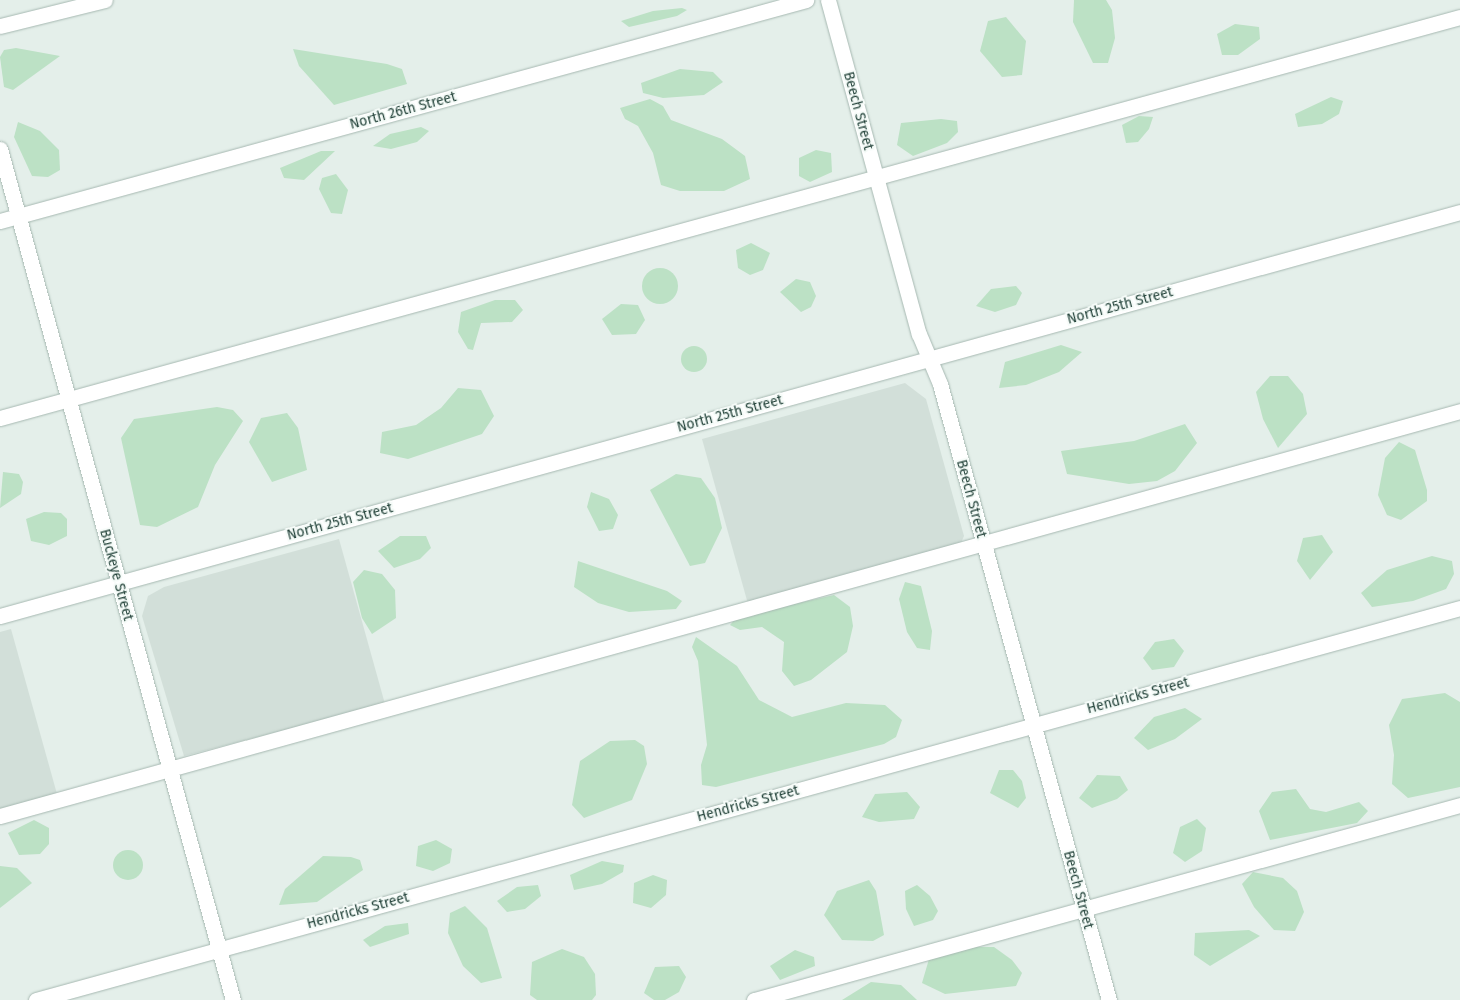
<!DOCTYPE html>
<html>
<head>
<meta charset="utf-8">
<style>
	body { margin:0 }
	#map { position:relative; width:1460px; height:1000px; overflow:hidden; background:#e4efea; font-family:"Fira Sans",sans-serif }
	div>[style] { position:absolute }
	.built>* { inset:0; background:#d2dfd9 }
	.green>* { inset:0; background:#bce1c5 }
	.round { border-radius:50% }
	.roads { filter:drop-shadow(0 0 1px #a6b8b1) drop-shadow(0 0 1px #a6b8b1) }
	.minor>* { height:15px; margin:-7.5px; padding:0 7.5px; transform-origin:7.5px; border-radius:7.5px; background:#fff }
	span { translate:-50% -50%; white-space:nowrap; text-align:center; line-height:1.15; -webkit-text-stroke:4px #f5fbf8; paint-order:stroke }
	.street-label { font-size:14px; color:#224239 }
</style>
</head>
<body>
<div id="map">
	<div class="built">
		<div style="clip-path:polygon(905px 383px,926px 399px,964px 536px,961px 543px,748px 604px,702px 439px)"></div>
		<div style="clip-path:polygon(339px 539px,385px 704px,184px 756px,142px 616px,148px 596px,164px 587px)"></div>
		<div style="clip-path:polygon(11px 629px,57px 794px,0 809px,0 632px)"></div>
	</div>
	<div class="green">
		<div style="clip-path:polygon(1074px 0,1106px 0,1112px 10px,1115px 38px,1108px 63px,1093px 63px,1073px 22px)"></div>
		<div style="clip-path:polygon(682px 8px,687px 10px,677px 16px,629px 27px,621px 21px,653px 11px)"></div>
		<div style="clip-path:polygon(1006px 17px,1026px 41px,1022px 75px,1002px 77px,980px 51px,988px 21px)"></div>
		<div style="clip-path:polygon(1235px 24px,1259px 27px,1260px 39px,1238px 55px,1222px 55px,1217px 34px)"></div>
		<div style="clip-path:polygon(16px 48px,60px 56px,13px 90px,4px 87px,0 57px,4px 50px)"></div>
		<div style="clip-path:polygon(293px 49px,387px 64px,402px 69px,407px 84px,334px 105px,299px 66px)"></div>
		<div style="clip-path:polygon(680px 69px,713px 72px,723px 82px,704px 95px,663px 98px,643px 93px,641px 83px)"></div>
		<div style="clip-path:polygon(1331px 97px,1343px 101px,1339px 114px,1322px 124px,1298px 127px,1295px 114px)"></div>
		<div style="clip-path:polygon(650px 99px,663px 106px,671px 120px,722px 139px,745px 156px,750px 179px,724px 191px,680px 191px,661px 185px,653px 153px,638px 126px,625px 119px,620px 108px)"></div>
		<div style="clip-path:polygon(1139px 116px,1153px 117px,1149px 129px,1138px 142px,1126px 143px,1122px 125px)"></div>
		<div style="clip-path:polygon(941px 119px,957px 121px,958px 132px,947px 143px,913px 156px,897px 145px,901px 123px)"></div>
		<div style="clip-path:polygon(18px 122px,40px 131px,59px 150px,60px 170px,48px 177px,32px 176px,14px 137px)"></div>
		<div style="clip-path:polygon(421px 127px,429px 131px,417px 142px,391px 149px,373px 146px,390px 134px)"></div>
		<div style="clip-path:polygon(816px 150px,831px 153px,832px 172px,810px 182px,799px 176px,799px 158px)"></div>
		<div style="clip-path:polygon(321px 151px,335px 151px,304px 180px,284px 178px,280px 168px)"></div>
		<div style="clip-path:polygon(336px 174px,348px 190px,342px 214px,331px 213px,319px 189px,322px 178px)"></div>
		<div style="clip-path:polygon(751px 243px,770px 253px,763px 270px,750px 275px,738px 268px,736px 250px)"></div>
		<div class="round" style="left:642px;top:268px;width:36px;height:36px"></div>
		<div style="clip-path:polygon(796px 279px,810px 282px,816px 296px,811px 307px,801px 312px,780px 292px)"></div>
		<div style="clip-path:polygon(1016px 286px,1022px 293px,1016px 305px,995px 312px,976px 306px,991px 289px)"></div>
		<div style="clip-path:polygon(495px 300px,515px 300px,523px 310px,512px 322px,481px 323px,473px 350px,468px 349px,458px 332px,461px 312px)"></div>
		<div style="clip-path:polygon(621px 304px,638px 305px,645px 320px,636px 334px,612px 335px,602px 319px)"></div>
		<div style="clip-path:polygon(1061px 345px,1082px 352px,1059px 372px,1026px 385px,999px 388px,1005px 362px)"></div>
		<div class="round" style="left:681px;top:346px;width:26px;height:26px"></div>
		<div style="clip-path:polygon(1270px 376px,1288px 376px,1303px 394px,1307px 414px,1278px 448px,1263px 419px,1256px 392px)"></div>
		<div style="clip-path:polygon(458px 388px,481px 390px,494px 416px,482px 434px,408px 459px,380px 453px,382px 432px,416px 425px,441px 408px)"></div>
		<div style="clip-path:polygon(217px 407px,233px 410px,243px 421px,215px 465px,198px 507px,157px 527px,140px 525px,121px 438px,134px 419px)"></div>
		<div style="clip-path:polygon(287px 413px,298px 428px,307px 470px,272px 482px,249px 442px,261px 418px)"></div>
		<div style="clip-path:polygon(1185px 424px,1197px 443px,1175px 471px,1157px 481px,1129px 484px,1067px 474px,1061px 451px,1134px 441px)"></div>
		<div style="clip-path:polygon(1399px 442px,1415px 450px,1427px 490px,1427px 501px,1401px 520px,1387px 515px,1378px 495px,1385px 458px)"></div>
		<div style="clip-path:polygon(3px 472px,19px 474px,23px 482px,21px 494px,0 508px)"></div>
		<div style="clip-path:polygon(676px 474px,701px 478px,715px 498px,722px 528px,705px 563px,690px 566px,650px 490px)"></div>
		<div style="clip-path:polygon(591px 492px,609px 499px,618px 515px,613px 529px,599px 531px,587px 507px)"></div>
		<div style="clip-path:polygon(44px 512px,61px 513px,67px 519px,67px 536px,49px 545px,31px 541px,26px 519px)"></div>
		<div style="clip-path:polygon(1322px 535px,1333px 552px,1310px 580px,1297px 561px,1303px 538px)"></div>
		<div style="clip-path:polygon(400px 536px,426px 536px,431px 548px,420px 559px,394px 568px,378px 551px)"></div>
		<div style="clip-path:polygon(1432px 556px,1452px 561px,1454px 574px,1446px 589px,1413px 601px,1372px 607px,1361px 593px,1387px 570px)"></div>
		<div style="clip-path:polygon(578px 561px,667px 591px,682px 601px,676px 609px,629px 612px,598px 603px,574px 587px)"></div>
		<div style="clip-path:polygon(364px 570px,382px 574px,395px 590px,396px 618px,372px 634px,362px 618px,353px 582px)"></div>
		<div style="clip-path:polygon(905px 582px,921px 586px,932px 631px,930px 650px,917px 648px,907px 632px,899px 599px)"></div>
		<div style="clip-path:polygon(834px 595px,850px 607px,853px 626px,847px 652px,811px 680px,794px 686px,782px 671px,784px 642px,762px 627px,740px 630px,730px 625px,737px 617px)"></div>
		<div style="clip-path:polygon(696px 637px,737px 666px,759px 700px,792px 717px,846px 703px,885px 705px,902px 720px,896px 737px,884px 744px,716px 787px,702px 785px,701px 765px,707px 745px,698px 661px,692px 647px)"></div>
		<div style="clip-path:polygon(1174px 639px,1184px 651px,1174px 667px,1152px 670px,1143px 658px,1155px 642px)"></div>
		<div style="clip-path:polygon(1445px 693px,1460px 702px,1460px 787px,1408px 798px,1392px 784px,1394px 755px,1389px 725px,1402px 699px)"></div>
		<div style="clip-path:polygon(1185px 708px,1202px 719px,1175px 739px,1148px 750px,1134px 738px,1154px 717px)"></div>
		<div style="clip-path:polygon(635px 740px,644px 746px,647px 764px,632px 800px,584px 818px,572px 805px,580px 761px,610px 741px)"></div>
		<div style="clip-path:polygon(999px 770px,1013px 770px,1022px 781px,1026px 798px,1018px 808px,990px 793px)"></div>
		<div style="clip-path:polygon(1097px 775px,1120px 776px,1128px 790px,1117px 799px,1092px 808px,1079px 798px)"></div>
		<div style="clip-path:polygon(1296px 789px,1310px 809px,1326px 812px,1359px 802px,1368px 811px,1357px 823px,1270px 840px,1259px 811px,1272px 792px)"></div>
		<div style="clip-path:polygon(907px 792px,920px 807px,914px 819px,879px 822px,862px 817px,875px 794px)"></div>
		<div style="clip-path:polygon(1197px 819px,1206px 828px,1202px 851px,1185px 862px,1173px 853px,1180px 827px)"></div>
		<div style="clip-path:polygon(34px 820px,49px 828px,49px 844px,40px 854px,19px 855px,8px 833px)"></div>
		<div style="clip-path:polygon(436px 840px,452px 849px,450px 863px,433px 871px,416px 866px,418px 846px)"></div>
		<div class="round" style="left:113px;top:850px;width:30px;height:30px"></div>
		<div style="clip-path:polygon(323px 856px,351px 857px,360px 860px,363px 870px,317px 902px,279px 905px,285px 889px)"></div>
		<div style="clip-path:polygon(602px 861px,624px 865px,623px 872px,602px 884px,574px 890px,570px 875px)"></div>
		<div style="clip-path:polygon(0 866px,17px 868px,32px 883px,0 908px)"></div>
		<div style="clip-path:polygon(1253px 872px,1283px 878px,1297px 891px,1304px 912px,1295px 931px,1274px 930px,1254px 907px,1242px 884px)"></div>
		<div style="clip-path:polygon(653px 875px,667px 880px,666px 895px,651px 908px,633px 903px,634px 883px)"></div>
		<div style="clip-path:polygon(869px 880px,876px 891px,884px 935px,873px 941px,842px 940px,824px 915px,837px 891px)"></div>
		<div style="clip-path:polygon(538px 885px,541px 896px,525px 909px,507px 912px,497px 901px,517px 887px)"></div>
		<div style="clip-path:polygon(917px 885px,930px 896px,938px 911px,933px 920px,914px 926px,906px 909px,905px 891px)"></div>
		<div style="clip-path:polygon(465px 906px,487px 928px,502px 978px,481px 983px,463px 966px,448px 933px,450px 913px)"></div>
		<div style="clip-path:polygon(408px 923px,409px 934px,370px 947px,363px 940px,385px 926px)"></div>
		<div style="clip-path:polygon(1249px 930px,1260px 936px,1210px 966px,1194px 955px,1195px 933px)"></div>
		<div style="clip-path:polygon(966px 947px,994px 947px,1012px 960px,1022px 973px,1016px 986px,945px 994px,922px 983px,929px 959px)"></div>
		<div style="clip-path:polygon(562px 949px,584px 957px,595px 974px,596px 995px,592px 1000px,537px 1000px,530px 995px,532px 962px)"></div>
		<div style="clip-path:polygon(795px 950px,814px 957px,815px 966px,780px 980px,770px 966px)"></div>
		<div style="clip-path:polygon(679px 966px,686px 977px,679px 992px,665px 1000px,654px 1000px,644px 993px,655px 967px)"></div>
		<div style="clip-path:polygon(871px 982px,901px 985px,917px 1000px,842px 1000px)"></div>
	</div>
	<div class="roads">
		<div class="minor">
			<div style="left:828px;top:0;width:346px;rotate:74.8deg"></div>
			<div style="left:919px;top:334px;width:54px;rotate:67.2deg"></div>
			<div style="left:940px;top:384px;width:639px;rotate:74.66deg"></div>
			<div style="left:0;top:26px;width:108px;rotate:-13.9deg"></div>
			<div style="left:0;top:149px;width:882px;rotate:74.69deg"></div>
			<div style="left:0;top:221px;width:836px;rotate:-15.33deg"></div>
			<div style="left:0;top:418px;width:1514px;rotate:-15.36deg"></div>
			<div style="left:0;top:616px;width:1515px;rotate:-15.47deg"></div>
			<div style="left:0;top:816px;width:1515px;rotate:-15.5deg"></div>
			<div style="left:36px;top:1000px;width:1477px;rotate:-15.39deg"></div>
			<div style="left:754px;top:1000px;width:732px;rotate:-15.44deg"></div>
		</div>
	</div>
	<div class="street-label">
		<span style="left:403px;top:111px;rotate:-15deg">North 26th Street</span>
		<span style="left:858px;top:111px;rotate:75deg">Beech Street</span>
		<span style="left:1120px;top:306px;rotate:-15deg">North 25th Street</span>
		<span style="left:730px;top:414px;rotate:-15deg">North 25th Street</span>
		<span style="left:971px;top:499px;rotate:75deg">Beech Street</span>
		<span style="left:340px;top:522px;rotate:-15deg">North 25th Street</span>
		<span style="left:116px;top:575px;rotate:75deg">Buckeye Street</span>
		<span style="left:1138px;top:696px;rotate:-15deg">Hendricks Street</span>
		<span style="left:748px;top:804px;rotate:-15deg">Hendricks Street</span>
		<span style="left:1078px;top:890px;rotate:75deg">Beech Street</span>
		<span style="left:358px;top:911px;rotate:-15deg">Hendricks Street</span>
	</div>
</div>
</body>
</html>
